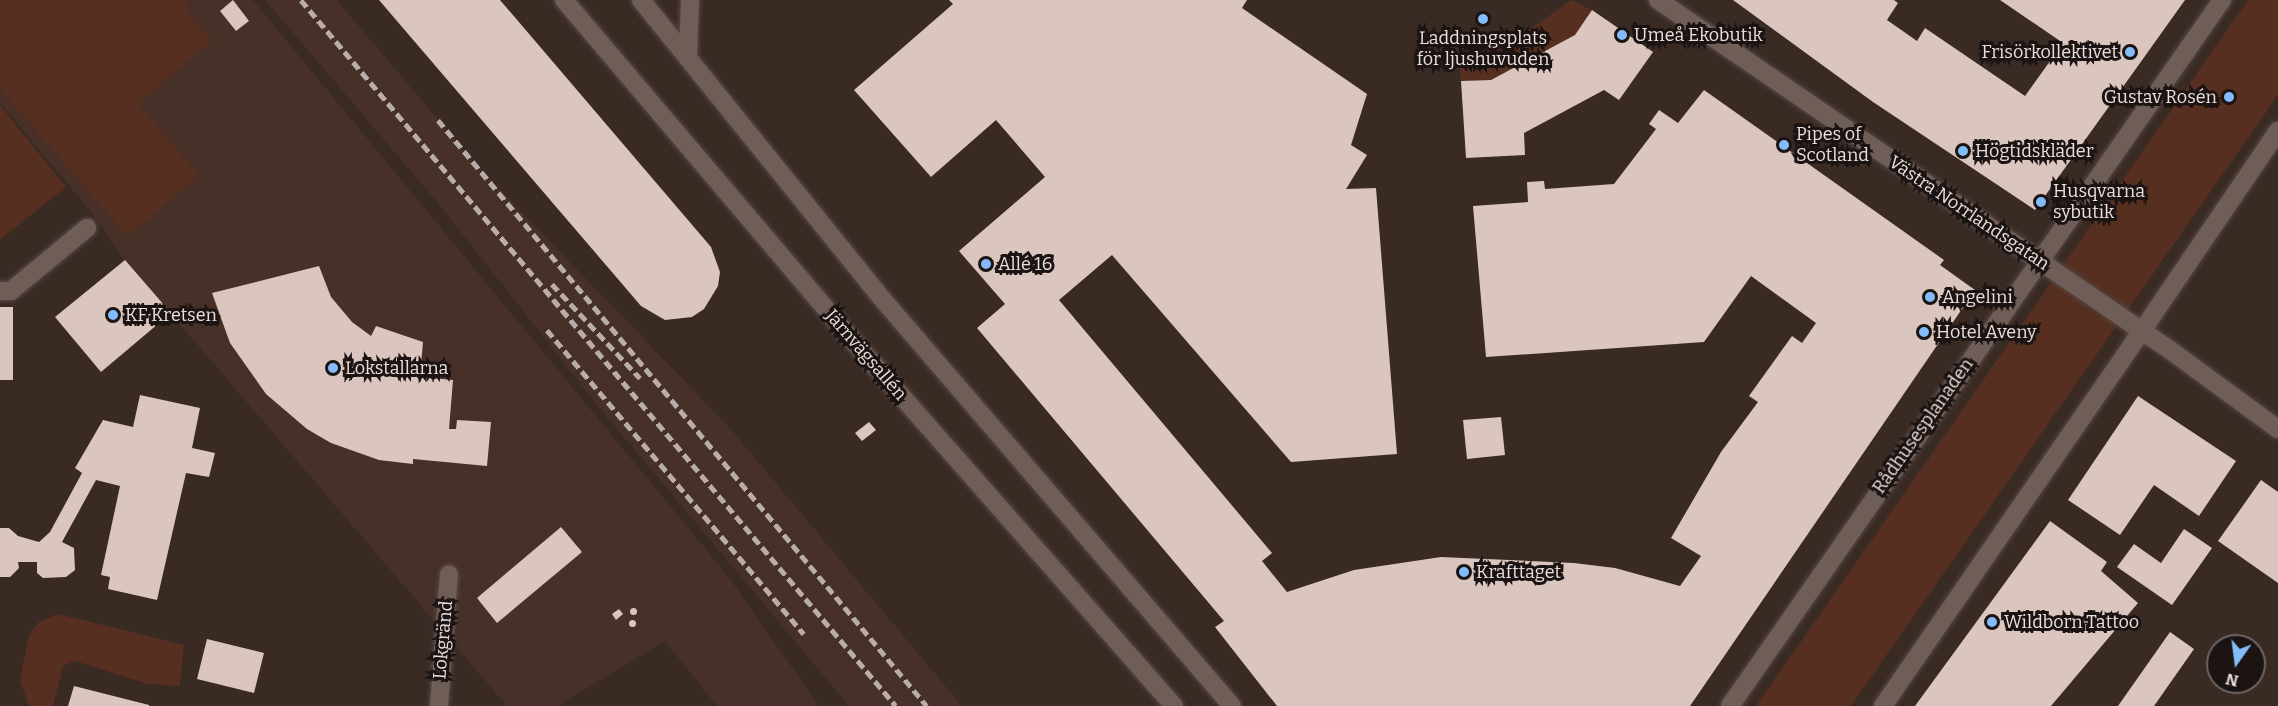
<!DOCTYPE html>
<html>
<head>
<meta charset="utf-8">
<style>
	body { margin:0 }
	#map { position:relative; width:2278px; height:706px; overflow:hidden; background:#392a24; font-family:Bitter,serif }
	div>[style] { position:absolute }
	.built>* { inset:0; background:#463027 }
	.green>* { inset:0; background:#562f20 }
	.building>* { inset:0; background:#dac6be }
	.round { border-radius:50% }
	.roads { filter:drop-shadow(0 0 2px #554743) drop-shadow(0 0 2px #554743) }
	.pedestrian>* { height:18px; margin:-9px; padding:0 9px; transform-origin:9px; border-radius:9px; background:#6f5e57 }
	.minor>* { height:18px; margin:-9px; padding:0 9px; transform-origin:9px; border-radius:9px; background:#6f5e57 }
	.secondary>* { height:18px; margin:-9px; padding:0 9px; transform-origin:9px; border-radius:9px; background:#6f5e57 }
	.rail>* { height:4.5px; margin-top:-2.25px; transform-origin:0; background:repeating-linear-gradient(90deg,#b9ada9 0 9px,transparent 0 13.5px) }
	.dots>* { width:16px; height:16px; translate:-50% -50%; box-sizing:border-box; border:3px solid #1b1412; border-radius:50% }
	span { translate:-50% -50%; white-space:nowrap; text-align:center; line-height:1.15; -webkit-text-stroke:6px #1b1412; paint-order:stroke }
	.poi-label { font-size:18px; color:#eadfdc }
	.left { translate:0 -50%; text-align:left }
	.right { translate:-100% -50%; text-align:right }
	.street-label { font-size:18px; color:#eadfdc }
	.north { position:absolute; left:2206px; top:634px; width:60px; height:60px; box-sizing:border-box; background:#1b1412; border:2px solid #6e6563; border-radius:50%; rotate:194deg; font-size:16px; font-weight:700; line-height:24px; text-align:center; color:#eadfdc }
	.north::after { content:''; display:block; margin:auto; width:21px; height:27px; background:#83bcfb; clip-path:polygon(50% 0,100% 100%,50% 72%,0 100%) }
</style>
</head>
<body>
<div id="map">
	<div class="built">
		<div style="clip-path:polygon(0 0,253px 0,728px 576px,819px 706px,717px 706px,665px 641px,557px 706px,507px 706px,125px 260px,88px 208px,0 103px)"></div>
		<div style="clip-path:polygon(265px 0,337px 0,477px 166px,730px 428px,962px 706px,849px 706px,602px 411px,437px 202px)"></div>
	</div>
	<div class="green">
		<div style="clip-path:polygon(0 0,190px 0,184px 8px,212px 40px,138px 104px,199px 175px,128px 237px,0 89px)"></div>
		<div style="clip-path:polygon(1571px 0,1592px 10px,1575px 35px,1491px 80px,1461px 81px,1459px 62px,1518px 38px)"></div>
		<div style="clip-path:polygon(2248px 0,2278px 0,2278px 95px,1851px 706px,1756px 706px)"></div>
		<div style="clip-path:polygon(0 105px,66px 187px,0 240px)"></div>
		<div style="clip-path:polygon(58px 614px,184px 645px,180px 686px,148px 684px,75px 661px,63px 666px,53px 706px,29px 706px,20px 680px,29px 635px,39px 622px)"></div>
	</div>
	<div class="building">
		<div style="clip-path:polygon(233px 0,249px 21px,236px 31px,220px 11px)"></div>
		<div style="clip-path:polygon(379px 0,500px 0,711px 247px,720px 272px,718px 286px,704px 309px,692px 317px,665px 320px,641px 306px)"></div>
		<div style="clip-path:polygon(949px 0,1247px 0,1242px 8px,1367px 94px,1351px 145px,1367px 155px,1346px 189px,1376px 188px,1397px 454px,1291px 462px,1112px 255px,1059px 300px,1272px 553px,1262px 561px,1287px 592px,1354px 570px,1441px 557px,1574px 563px,1615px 568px,1680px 586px,1701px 556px,1671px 538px,1721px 452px,1758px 402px,1749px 396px,1792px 336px,1802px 343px,1816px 323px,1751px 276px,1704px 342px,1486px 357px,1473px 206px,1528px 202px,1527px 182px,1544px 181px,1545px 189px,1614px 184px,1656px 129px,1649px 124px,1659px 110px,1678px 123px,1704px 90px,1944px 260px,1940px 265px,1975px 290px,1690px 706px,1277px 706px,1215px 627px,1224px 621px,977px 328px,1005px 304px,959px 251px,1045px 177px,996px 120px,931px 177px,854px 90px,953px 4px)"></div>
		<div style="clip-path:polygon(1733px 0,1894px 0,1898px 3px,1887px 20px,1917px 41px,1925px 28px,2025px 96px,2063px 43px,2000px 0,2185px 0,2035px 210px,1873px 102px)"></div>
		<div style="clip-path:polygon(1592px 10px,1653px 52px,1619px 100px,1604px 90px,1524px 133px,1525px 155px,1466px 158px,1461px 81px,1491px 80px,1575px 35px)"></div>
		<div style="clip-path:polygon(125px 260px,171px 313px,101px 372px,55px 317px)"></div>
		<div style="clip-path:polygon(319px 266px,331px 297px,352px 322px,371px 336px,376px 326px,423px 342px,420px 377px,453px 380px,449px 429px,456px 429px,457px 420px,491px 422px,487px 466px,413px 459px,413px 464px,379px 460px,331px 443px,307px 429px,266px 394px,230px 343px,212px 293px)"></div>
		<div style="clip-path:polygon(0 307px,13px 307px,13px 380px,0 380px)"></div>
		<div style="clip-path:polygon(140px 395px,200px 408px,192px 448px,215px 453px,209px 477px,186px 473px,157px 600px,108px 589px,110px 577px,101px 575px,120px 486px,96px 480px,62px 542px,74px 548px,75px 570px,66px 577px,43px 578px,37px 573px,37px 562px,18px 562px,19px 568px,10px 577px,0 577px,0 528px,9px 528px,18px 536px,39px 542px,50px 532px,82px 473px,75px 468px,103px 420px,133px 427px)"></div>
		<div style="clip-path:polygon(2138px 396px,2236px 461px,2199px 516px,2154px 485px,2120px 535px,2068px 500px)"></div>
		<div style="clip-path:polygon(1501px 417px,1505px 455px,1467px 459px,1463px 420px)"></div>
		<div style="clip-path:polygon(869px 422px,876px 430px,862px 441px,855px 433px)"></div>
		<div style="clip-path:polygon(2261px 480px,2278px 492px,2278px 583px,2218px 541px)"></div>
		<div style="clip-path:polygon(2050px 521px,2107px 562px,2101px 571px,2138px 603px,2051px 706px,1915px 706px)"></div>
		<div style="clip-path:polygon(561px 527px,582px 552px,497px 623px,477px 598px)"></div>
		<div style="clip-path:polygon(2184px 529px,2212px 548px,2172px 605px,2117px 567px,2134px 544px,2161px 563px)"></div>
		<div class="round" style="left:629.5px;top:607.5px;width:7px;height:7px"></div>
		<div style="clip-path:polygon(619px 609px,623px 614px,616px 620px,612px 614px)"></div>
		<div class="round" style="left:628.5px;top:619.5px;width:7px;height:7px"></div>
		<div style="clip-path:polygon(2170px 632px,2194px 649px,2154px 706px,2118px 706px)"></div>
		<div style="clip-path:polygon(207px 639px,264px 653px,254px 693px,197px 679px)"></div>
		<div style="clip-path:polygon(74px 686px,149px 705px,149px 706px,68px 706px)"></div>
	</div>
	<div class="roads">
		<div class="pedestrian">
			<div style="left:2142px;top:331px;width:242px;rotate:-55.8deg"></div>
		</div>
		<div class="minor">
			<div style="left:1658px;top:0;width:620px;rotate:34.36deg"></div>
			<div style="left:2170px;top:350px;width:134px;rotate:36.2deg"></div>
			<div style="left:688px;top:58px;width:58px;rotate:-88deg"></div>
			<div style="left:0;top:291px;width:11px"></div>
			<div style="left:11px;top:291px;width:99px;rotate:-39.7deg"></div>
			<div style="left:439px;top:706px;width:132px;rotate:-85.7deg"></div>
			<div style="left:1730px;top:706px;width:861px;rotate:-55.13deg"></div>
			<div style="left:1883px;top:706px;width:456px;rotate:-55.4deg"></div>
		</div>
		<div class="secondary">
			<div style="left:564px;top:0;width:427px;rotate:49.7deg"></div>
			<div style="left:840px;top:326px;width:506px;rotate:48.69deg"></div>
			<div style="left:641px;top:0;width:378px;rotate:51.1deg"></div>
			<div style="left:878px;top:294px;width:543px;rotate:49.33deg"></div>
		</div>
	</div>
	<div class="rail">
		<div style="left:301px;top:0;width:923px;rotate:49.88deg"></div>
		<div style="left:438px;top:120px;width:763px;rotate:50.16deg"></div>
		<div style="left:552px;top:284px;width:129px;rotate:46.9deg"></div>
		<div style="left:547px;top:330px;width:398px;rotate:49.8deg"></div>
	</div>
	<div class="dots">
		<div style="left:1483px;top:19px;background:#83bcfb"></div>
		<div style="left:1622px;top:35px;background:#83bcfb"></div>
		<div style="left:2130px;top:52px;background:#83bcfb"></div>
		<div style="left:2229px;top:97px;background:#83bcfb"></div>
		<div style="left:1784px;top:145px;background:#83bcfb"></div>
		<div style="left:1963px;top:151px;background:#83bcfb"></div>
		<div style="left:2041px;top:202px;background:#83bcfb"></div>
		<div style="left:986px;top:264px;background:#83bcfb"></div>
		<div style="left:1930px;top:297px;background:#83bcfb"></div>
		<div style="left:113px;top:315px;background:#83bcfb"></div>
		<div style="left:1924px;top:332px;background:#83bcfb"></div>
		<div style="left:333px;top:368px;background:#83bcfb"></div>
		<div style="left:1464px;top:572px;background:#83bcfb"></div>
		<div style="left:1992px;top:622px;background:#83bcfb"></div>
	</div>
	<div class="poi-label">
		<span class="left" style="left:1634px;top:35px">Umeå Ekobutik</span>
		<span style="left:1483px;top:49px">Laddningsplats<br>för ljushuvuden</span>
		<span class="right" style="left:2118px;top:52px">Frisörkollektivet</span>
		<span class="right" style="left:2217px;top:97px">Gustav Rosén</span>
		<span class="left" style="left:1796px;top:145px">Pipes of<br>Scotland</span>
		<span class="left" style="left:1975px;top:151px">Högtidskläder</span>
		<span class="left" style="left:2053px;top:202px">Husqvarna<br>sybutik</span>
		<span class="left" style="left:998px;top:264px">Allé 16</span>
		<span class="left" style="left:1942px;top:297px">Angelini</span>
		<span class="left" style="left:125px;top:315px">KF Kretsen</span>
		<span class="left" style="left:1936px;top:332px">Hotel Aveny</span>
		<span class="left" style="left:345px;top:368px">Lokstallarna</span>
		<span class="left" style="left:1476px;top:572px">Krafttaget</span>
		<span class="left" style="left:2004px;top:622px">Wildborn Tattoo</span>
	</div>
	<div class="street-label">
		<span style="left:1969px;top:213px;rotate:34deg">Västra Norrlandsgatan</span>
		<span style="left:866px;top:355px;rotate:49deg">Järnvägsallén</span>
		<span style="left:1923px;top:426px;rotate:-55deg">Rådhusesplanaden</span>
		<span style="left:443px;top:640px;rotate:-85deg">Lokgränd</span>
	</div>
	<div class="north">N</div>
</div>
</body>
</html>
